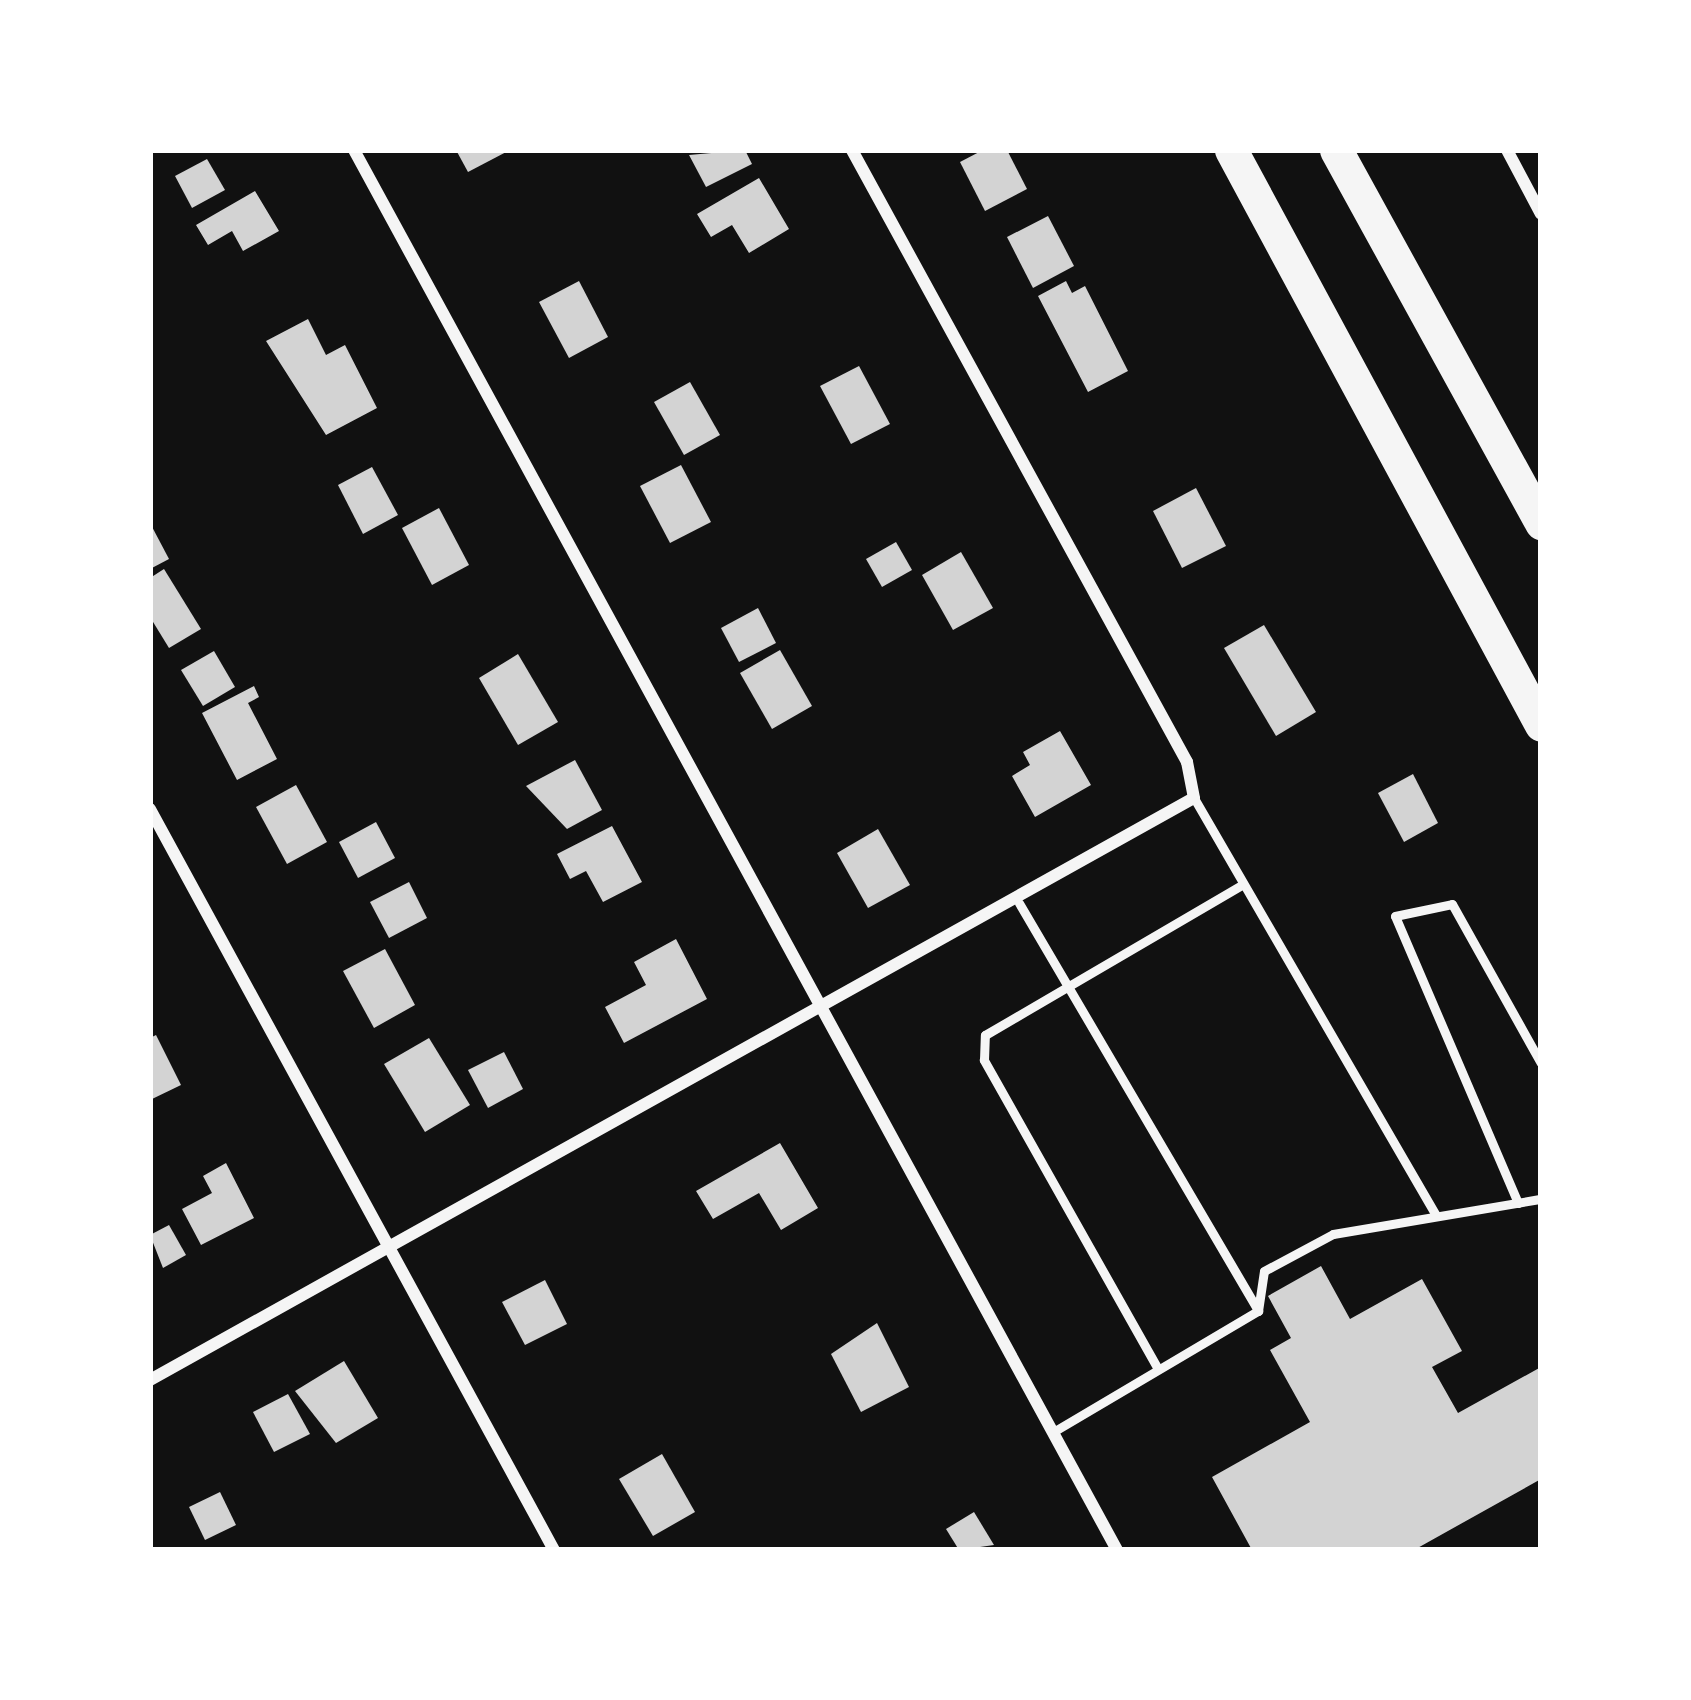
<!DOCTYPE html>
<html>
<head>
<meta charset="utf-8">
<style>
	body { margin:0 }
	#map { position:relative; width:1691px; height:1700px; overflow:hidden; background:#111; font-family:"Nunito Sans",sans-serif }
	div>[style] { position:absolute }
	.building>* { inset:0; background:#d3d3d3 }
	.service>* { height:9px; margin:-4.5px; padding:0 4.5px; transform-origin:4.5px; border-radius:4.5px; background:#f5f5f5 }
	.minor>* { height:12px; margin:-6px; padding:0 6px; transform-origin:6px; border-radius:6px; background:#f5f5f5 }
	.motorway>* { height:33px; margin:-16.5px; padding:0 16.5px; transform-origin:16.5px; border-radius:16.5px; background:#f5f5f5 }
	span { translate:-50% -50%; white-space:nowrap; text-align:center; line-height:1.15; -webkit-text-stroke:9px #fff; paint-order:stroke }
	.frame { position:absolute; inset:0; border:153px solid #fff; pointer-events:none }
</style>
</head>
<body>
<div id="map">
	<div class="building">
		<div style="clip-path:polygon(456px 150px,510px 150px,468px 172px)"></div>
		<div style="clip-path:polygon(745px 150px,752px 164px,706px 187px,689px 155px)"></div>
		<div style="clip-path:polygon(983px 150px,1007px 150px,1027px 189px,985px 211px,960px 162px)"></div>
		<div style="clip-path:polygon(207px 159px,225px 190px,192px 208px,175px 176px)"></div>
		<div style="clip-path:polygon(759px 178px,789px 229px,749px 253px,732px 225px,711px 237px,697px 214px)"></div>
		<div style="clip-path:polygon(255px 191px,279px 231px,243px 251px,232px 231px,208px 245px,196px 225px)"></div>
		<div style="clip-path:polygon(1048px 216px,1074px 266px,1033px 288px,1007px 237px)"></div>
		<div style="clip-path:polygon(579px 281px,608px 337px,569px 358px,539px 302px)"></div>
		<div style="clip-path:polygon(1066px 281px,1072px 293px,1085px 286px,1128px 371px,1088px 392px,1038px 296px)"></div>
		<div style="clip-path:polygon(308px 319px,326px 355px,345px 345px,377px 408px,326px 435px,266px 341px)"></div>
		<div style="clip-path:polygon(859px 366px,890px 424px,851px 444px,820px 386px)"></div>
		<div style="clip-path:polygon(690px 382px,720px 435px,684px 455px,654px 402px)"></div>
		<div style="clip-path:polygon(681px 465px,711px 522px,670px 543px,640px 486px)"></div>
		<div style="clip-path:polygon(372px 467px,398px 515px,363px 534px,338px 485px)"></div>
		<div style="clip-path:polygon(1196px 488px,1226px 546px,1182px 568px,1153px 511px)"></div>
		<div style="clip-path:polygon(439px 508px,469px 565px,432px 585px,402px 528px)"></div>
		<div style="clip-path:polygon(150px 523px,169px 559px,150px 569px)"></div>
		<div style="clip-path:polygon(896px 542px,912px 570px,882px 587px,866px 559px)"></div>
		<div style="clip-path:polygon(961px 552px,993px 608px,953px 630px,922px 575px)"></div>
		<div style="clip-path:polygon(164px 569px,201px 629px,169px 648px,150px 617px,150px 578px)"></div>
		<div style="clip-path:polygon(758px 608px,776px 643px,739px 662px,721px 628px)"></div>
		<div style="clip-path:polygon(1264px 625px,1316px 712px,1276px 736px,1224px 648px)"></div>
		<div style="clip-path:polygon(780px 650px,812px 706px,772px 729px,740px 673px)"></div>
		<div style="clip-path:polygon(214px 651px,235px 687px,203px 706px,181px 670px)"></div>
		<div style="clip-path:polygon(518px 654px,558px 722px,518px 745px,479px 678px)"></div>
		<div style="clip-path:polygon(254px 686px,259px 697px,248px 703px,277px 759px,237px 780px,202px 713px)"></div>
		<div style="clip-path:polygon(1060px 731px,1091px 785px,1035px 817px,1012px 776px,1030px 765px,1023px 752px)"></div>
		<div style="clip-path:polygon(575px 760px,602px 810px,567px 829px,526px 786px)"></div>
		<div style="clip-path:polygon(1413px 774px,1438px 823px,1404px 842px,1378px 793px)"></div>
		<div style="clip-path:polygon(296px 785px,327px 842px,287px 864px,256px 807px)"></div>
		<div style="clip-path:polygon(376px 822px,395px 858px,358px 878px,339px 842px)"></div>
		<div style="clip-path:polygon(612px 826px,642px 882px,603px 902px,586px 871px,570px 879px,557px 854px)"></div>
		<div style="clip-path:polygon(878px 829px,910px 885px,868px 908px,837px 853px)"></div>
		<div style="clip-path:polygon(409px 882px,427px 918px,389px 938px,370px 902px)"></div>
		<div style="clip-path:polygon(676px 939px,707px 999px,624px 1043px,605px 1007px,646px 985px,634px 962px)"></div>
		<div style="clip-path:polygon(385px 949px,415px 1005px,374px 1028px,343px 971px)"></div>
		<div style="clip-path:polygon(156px 1035px,181px 1085px,150px 1100px,150px 1038px)"></div>
		<div style="clip-path:polygon(429px 1038px,470px 1105px,425px 1132px,384px 1064px)"></div>
		<div style="clip-path:polygon(504px 1052px,523px 1089px,488px 1108px,468px 1070px)"></div>
		<div style="clip-path:polygon(780px 1143px,818px 1208px,781px 1230px,759px 1193px,713px 1219px,696px 1191px)"></div>
		<div style="clip-path:polygon(226px 1163px,254px 1218px,201px 1245px,182px 1209px,212px 1193px,203px 1176px)"></div>
		<div style="clip-path:polygon(169px 1225px,186px 1255px,163px 1268px,150px 1235px)"></div>
		<div style="clip-path:polygon(1321px 1266px,1350px 1319px,1422px 1279px,1462px 1351px,1432px 1367px,1458px 1413px,1541px 1367px,1541px 1479px,1414px 1550px,1252px 1550px,1212px 1477px,1310px 1422px,1270px 1350px,1291px 1338px,1268px 1296px)"></div>
		<div style="clip-path:polygon(545px 1280px,567px 1324px,525px 1345px,502px 1302px)"></div>
		<div style="clip-path:polygon(877px 1323px,909px 1387px,861px 1412px,831px 1354px)"></div>
		<div style="clip-path:polygon(344px 1361px,378px 1418px,336px 1443px,295px 1391px)"></div>
		<div style="clip-path:polygon(288px 1394px,310px 1434px,274px 1452px,253px 1412px)"></div>
		<div style="clip-path:polygon(662px 1454px,695px 1512px,653px 1536px,619px 1479px)"></div>
		<div style="clip-path:polygon(220px 1492px,236px 1525px,205px 1540px,189px 1507px)"></div>
		<div style="clip-path:polygon(974px 1512px,994px 1545px,959px 1550px,946px 1529px)"></div>
	</div>
	<div class="service">
		<div style="left:1194px;top:798px;width:483px;rotate:59.9deg"></div>
		<div style="left:1019px;top:903px;width:473px;rotate:59.6deg"></div>
		<div style="left:1518px;top:1203px;width:312px;rotate:-113.2deg"></div>
		<div style="left:1395px;top:916px;width:58px;rotate:-11.9deg"></div>
		<div style="left:1452px;top:904px;width:182px;rotate:60.8deg"></div>
		<div style="left:1158px;top:1369px;width:355px;rotate:-119.4deg"></div>
		<div style="left:984px;top:1060px;width:25px;rotate:-88deg"></div>
		<div style="left:985px;top:1035px;width:299px;rotate:-30.3deg"></div>
		<div style="left:1053px;top:1432px;width:238px;rotate:-30.6deg"></div>
		<div style="left:1258px;top:1311px;width:40px;rotate:-81.5deg"></div>
		<div style="left:1264px;top:1271px;width:78px;rotate:-28.2deg"></div>
		<div style="left:1333px;top:1234px;width:211px;rotate:-9.6deg"></div>
	</div>
	<div class="minor">
		<div style="left:354px;top:150px;width:1594px;rotate:61.41deg"></div>
		<div style="left:1507px;top:150px;width:72px;rotate:62deg"></div>
		<div style="left:150px;top:809px;width:844px;rotate:61.4deg"></div>
		<div style="left:150px;top:1380px;width:1195px;rotate:-29.14deg"></div>
		<div style="left:1194px;top:798px;width:37px;rotate:-101deg"></div>
		<div style="left:1187px;top:762px;width:698px;rotate:-118.7deg"></div>
	</div>
	<div class="motorway">
		<div style="left:1231px;top:150px;width:653px;rotate:61.67deg"></div>
		<div style="left:1336px;top:150px;width:426px;rotate:61.2deg"></div>
	</div>
	<div class="frame"></div>
</div>
</body>
</html>
